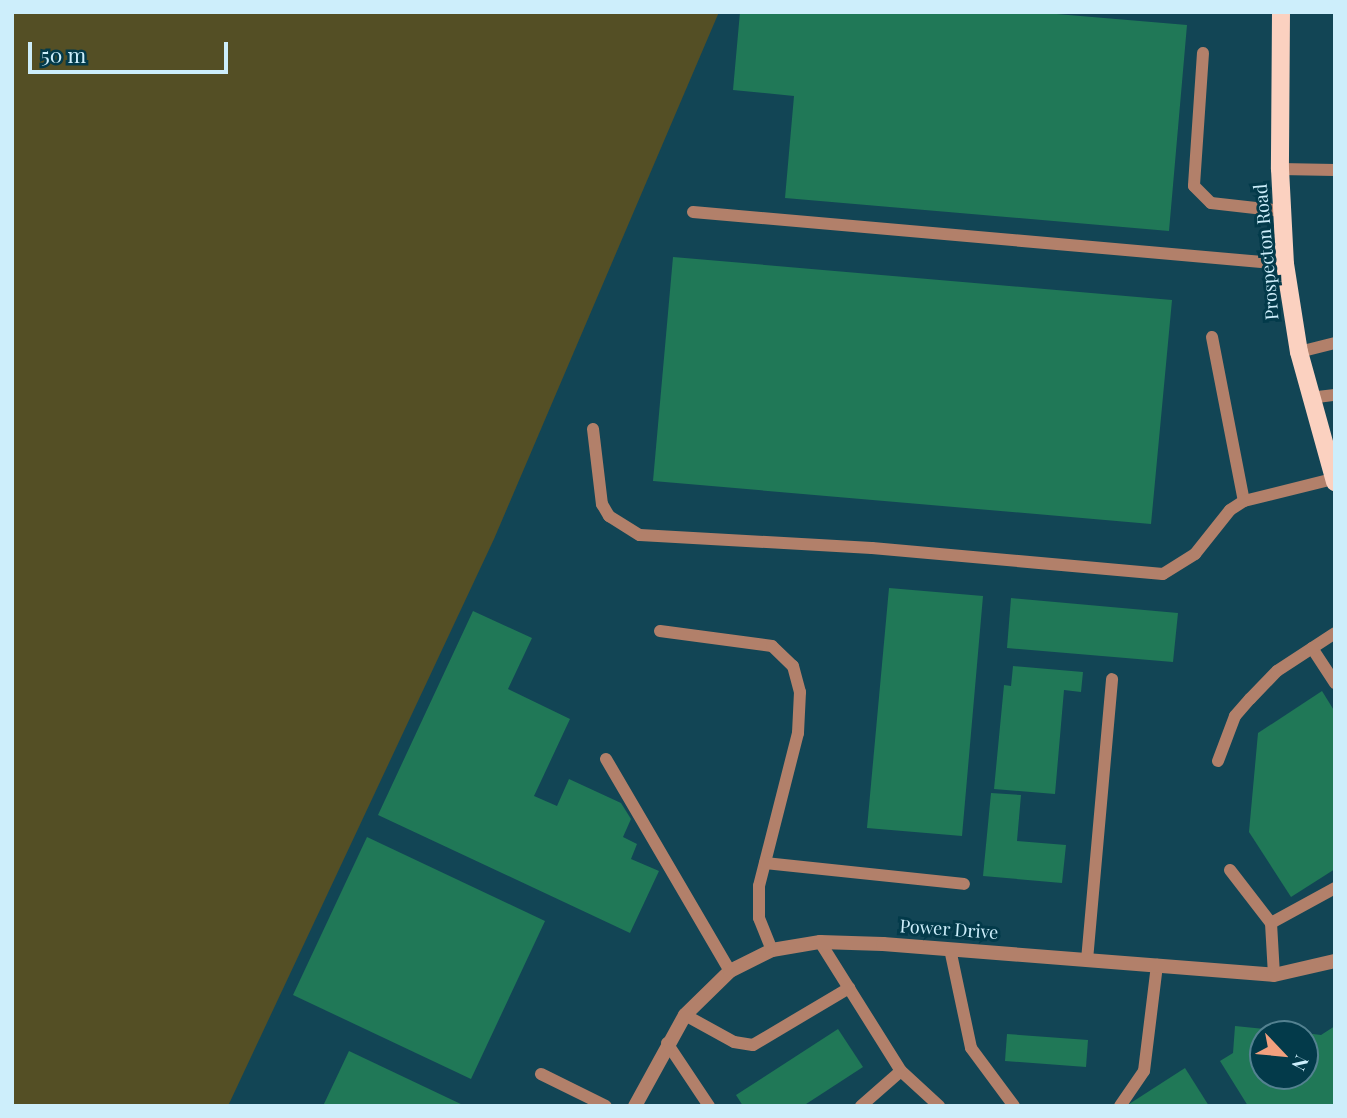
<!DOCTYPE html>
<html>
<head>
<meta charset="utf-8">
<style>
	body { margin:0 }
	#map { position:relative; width:1347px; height:1118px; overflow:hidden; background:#124555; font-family:"Playfair Display",serif }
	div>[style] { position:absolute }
	.green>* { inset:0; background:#544f25 }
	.building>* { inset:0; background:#207857 }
	.service>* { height:12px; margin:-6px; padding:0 6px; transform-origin:6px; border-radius:6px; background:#b2806a }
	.minor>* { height:14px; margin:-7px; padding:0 7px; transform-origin:7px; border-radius:7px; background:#b2806a }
	.primary>* { height:18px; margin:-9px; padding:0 9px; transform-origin:9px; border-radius:9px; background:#fbd1c0 }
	span { translate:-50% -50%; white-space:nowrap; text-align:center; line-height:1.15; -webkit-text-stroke:6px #033a4a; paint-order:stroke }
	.street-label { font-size:18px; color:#cdeefb }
	.frame { position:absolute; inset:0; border:14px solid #cdeefb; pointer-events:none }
	.north { position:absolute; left:1249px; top:1020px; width:70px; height:70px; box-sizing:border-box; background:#033a4a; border:2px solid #548291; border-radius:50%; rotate:116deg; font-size:19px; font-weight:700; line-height:28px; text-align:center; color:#cdeefb }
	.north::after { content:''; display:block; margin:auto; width:24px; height:32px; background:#f2a07e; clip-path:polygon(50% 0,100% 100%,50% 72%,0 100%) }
	.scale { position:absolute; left:28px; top:42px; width:200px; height:32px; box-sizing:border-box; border:4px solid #cdeefb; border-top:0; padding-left:9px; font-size:21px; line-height:24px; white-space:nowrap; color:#cdeefb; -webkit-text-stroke:5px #033a4a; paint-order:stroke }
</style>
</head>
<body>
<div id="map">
	<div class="green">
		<div style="clip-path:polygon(12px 12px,719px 12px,494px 539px,228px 1106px,12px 1106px)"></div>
	</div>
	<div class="building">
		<div style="clip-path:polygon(740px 12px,1033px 12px,1187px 25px,1169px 231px,785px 198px,794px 96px,733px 90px)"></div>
		<div style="clip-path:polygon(673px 257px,1172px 300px,1151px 524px,653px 481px)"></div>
		<div style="clip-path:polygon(889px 588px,983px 596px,962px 836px,867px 828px)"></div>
		<div style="clip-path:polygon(1011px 598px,1178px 613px,1173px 662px,1007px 648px)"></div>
		<div style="clip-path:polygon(473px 611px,532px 638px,508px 689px,570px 719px,534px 796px,557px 806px,569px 779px,621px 803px,631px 819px,623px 837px,637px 844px,631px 859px,659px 871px,630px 933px,378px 815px)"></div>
		<div style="clip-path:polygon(1013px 666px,1083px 672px,1081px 692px,1064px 690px,1055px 794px,994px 789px,1004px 685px,1011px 686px)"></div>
		<div style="clip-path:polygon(1322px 691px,1335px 712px,1335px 869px,1291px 897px,1249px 832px,1258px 733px)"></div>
		<div style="clip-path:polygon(991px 793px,1021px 795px,1017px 841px,1066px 845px,1062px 883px,983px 876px)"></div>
		<div style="clip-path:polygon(367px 837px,545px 921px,471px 1079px,293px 995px)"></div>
		<div style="clip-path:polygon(1235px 1026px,1294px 1032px,1263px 1034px,1263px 1076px,1305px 1076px,1305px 1033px,1321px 1035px,1335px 1026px,1335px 1106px,1248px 1106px,1220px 1061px,1233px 1053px)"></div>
		<div style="clip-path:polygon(838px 1029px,863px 1067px,803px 1106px,743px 1106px,736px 1095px)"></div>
		<div style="clip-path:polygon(1007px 1034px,1088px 1040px,1086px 1067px,1005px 1061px)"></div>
		<div style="clip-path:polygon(349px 1051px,465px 1106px,323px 1106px)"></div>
		<div style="clip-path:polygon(1185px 1068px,1209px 1106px,1126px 1106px)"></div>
	</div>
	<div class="service">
		<div style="left:1203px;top:53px;width:133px;rotate:93.9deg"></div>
		<div style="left:1194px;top:186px;width:24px;rotate:45deg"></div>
		<div style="left:1211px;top:203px;width:71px;rotate:6.4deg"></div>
		<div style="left:1280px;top:169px;width:55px;rotate:1deg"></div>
		<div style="left:693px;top:212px;width:594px;rotate:5.02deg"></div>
		<div style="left:1212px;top:337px;width:167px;rotate:79deg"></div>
		<div style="left:1299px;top:352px;width:37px;rotate:-14deg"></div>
		<div style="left:1309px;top:398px;width:26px;rotate:-7deg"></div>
		<div style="left:593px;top:429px;width:76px;rotate:83.2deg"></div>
		<div style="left:602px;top:504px;width:14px;rotate:60deg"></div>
		<div style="left:609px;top:516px;width:36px;rotate:32deg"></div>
		<div style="left:640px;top:535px;width:232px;rotate:3.2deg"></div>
		<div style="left:872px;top:548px;width:292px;rotate:5.1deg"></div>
		<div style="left:1163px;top:574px;width:38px;rotate:-32deg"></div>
		<div style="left:1195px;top:554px;width:56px;rotate:-51.5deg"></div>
		<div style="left:1230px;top:510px;width:17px;rotate:-33deg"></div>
		<div style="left:1244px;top:501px;width:92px;rotate:-13.9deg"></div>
		<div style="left:660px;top:631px;width:113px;rotate:7.6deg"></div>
		<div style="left:772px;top:646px;width:29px;rotate:44deg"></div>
		<div style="left:793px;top:666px;width:27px;rotate:75deg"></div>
		<div style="left:800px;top:692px;width:41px;rotate:92.8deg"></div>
		<div style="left:798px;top:733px;width:158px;rotate:104.3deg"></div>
		<div style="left:759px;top:886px;width:32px;rotate:90deg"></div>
		<div style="left:759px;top:918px;width:35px;rotate:68deg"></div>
		<div style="left:1312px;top:648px;width:42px;rotate:56.7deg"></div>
		<div style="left:606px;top:759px;width:246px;rotate:59.7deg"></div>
		<div style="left:1218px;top:761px;width:48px;rotate:-69.3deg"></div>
		<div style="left:1235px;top:716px;width:23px;rotate:-49deg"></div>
		<div style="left:1250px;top:699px;width:39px;rotate:-46deg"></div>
		<div style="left:1277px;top:671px;width:69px;rotate:-33.2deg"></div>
		<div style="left:765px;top:863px;width:200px;rotate:6deg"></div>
		<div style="left:1230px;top:870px;width:67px;rotate:52.3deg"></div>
		<div style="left:820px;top:942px;width:152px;rotate:57.9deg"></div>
		<div style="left:901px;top:1071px;width:52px;rotate:42.6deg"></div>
		<div style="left:950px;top:949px;width:101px;rotate:78deg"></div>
		<div style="left:971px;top:1048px;width:72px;rotate:53.4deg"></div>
		<div style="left:1087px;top:960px;width:282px;rotate:-84.9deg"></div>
		<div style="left:1274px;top:975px;width:52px;rotate:-93.3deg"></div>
		<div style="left:1271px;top:923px;width:73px;rotate:-28.7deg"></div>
		<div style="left:685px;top:1015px;width:56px;rotate:28.9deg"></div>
		<div style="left:734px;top:1042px;width:19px;rotate:9deg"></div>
		<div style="left:753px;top:1045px;width:112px;rotate:-30.7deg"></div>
		<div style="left:667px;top:1043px;width:76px;rotate:56.3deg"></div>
		<div style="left:541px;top:1074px;width:72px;rotate:26.2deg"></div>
		<div style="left:861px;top:1106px;width:53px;rotate:-41.2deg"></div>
		<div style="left:1120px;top:1106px;width:42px;rotate:-55.6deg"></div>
		<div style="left:1144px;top:1071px;width:107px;rotate:-83deg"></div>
	</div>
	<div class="minor">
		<div style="left:635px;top:1106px;width:104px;rotate:-61.2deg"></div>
		<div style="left:685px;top:1015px;width:63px;rotate:-44.4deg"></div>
		<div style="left:730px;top:971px;width:47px;rotate:-26.6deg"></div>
		<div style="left:772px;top:950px;width:49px;rotate:-9.5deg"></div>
		<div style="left:820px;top:942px;width:63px;rotate:1.8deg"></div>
		<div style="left:883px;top:944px;width:392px;rotate:4.5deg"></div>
		<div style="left:1274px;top:975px;width:63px;rotate:-12.9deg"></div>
	</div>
	<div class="primary">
		<div style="left:1281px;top:12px;width:157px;rotate:90.4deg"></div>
		<div style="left:1280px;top:169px;width:95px;rotate:87deg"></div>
		<div style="left:1285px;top:264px;width:89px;rotate:81deg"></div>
		<div style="left:1299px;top:352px;width:135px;rotate:74.5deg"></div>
	</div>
	<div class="street-label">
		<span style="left:1266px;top:252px;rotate:-95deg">Prospecton Road</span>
		<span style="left:949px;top:929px;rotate:4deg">Power Drive</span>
	</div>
	<div class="frame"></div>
	<div class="north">N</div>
	<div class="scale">50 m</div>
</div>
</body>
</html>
